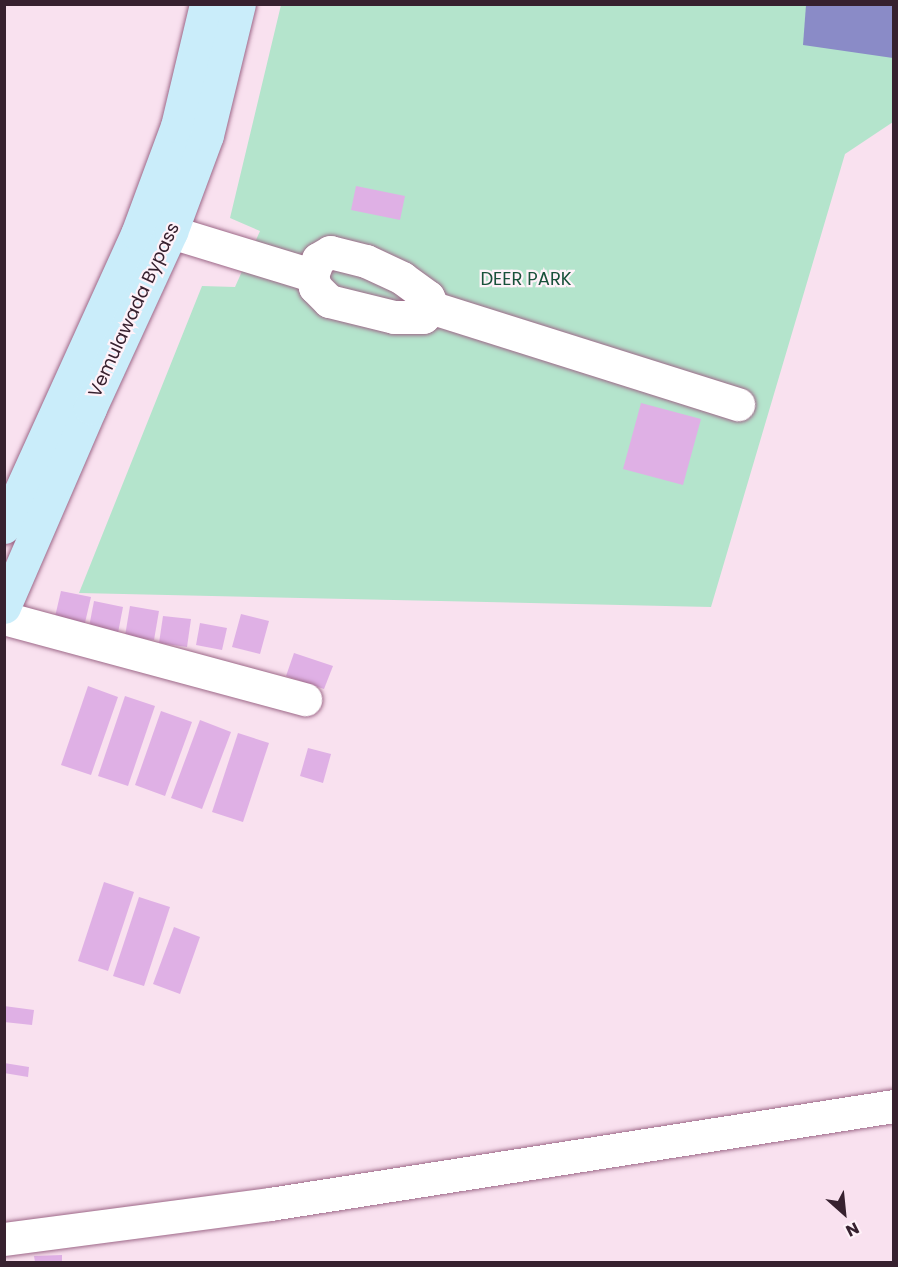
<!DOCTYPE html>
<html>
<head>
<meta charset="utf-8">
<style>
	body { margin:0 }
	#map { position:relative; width:898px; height:1267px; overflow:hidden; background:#f9e1ef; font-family:Poppins,sans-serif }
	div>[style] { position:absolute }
	.green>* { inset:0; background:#b4e4cc }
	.water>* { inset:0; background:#8a8bc7 }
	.building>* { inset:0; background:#dfb0e5 }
	.roads { filter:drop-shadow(0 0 2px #9d6888) drop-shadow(0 0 2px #9d6888) }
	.minor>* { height:33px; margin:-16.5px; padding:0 16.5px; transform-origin:16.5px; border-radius:16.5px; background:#fff }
	.major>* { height:33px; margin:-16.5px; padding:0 16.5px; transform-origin:16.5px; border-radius:16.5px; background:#caedfa }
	span { translate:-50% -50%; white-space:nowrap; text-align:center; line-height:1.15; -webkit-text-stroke:4.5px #fff2f9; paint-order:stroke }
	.park-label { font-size:18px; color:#18513a }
	.street-label { font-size:18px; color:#37212f }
	.frame { position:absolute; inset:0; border:6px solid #37212f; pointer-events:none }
	.north { position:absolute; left:814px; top:1183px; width:60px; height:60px; -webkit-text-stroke:4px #fff2f9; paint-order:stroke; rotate:153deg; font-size:16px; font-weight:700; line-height:24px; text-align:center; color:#37212f }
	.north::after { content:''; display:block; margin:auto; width:21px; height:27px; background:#37212f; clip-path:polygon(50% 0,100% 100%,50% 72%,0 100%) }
</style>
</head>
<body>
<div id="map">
	<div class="green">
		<div style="clip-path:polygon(281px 5px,893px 5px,893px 122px,845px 154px,711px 607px,79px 593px,202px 286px,235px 287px,260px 231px,230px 218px)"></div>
	</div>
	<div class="water">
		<div style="clip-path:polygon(806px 5px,893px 5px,893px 58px,803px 45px)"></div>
	</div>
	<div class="building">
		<div style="clip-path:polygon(356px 186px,405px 196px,400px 220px,351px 210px)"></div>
		<div style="clip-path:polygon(641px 403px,701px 419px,683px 485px,623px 469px)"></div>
		<div style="clip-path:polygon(61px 591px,91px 597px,84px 627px,54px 621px)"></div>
		<div style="clip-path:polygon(94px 601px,123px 607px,118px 633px,89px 627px)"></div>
		<div style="clip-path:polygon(130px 606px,159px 611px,154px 640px,125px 636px)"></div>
		<div style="clip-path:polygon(241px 614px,269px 621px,260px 654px,232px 647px)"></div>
		<div style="clip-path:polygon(163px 616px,191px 619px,187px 647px,159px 643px)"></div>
		<div style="clip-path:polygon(200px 623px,227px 628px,222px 650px,196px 645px)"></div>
		<div style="clip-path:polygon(294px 653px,333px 666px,324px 689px,286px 676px)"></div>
		<div style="clip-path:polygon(88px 686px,118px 697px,91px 775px,61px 765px)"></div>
		<div style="clip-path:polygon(125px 696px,155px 706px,128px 786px,98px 776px)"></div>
		<div style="clip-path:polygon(161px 711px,192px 722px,165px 796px,135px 785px)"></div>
		<div style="clip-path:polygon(200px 720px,231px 732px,202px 809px,171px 798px)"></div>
		<div style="clip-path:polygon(238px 733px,269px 743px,243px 822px,212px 812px)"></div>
		<div style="clip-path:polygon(308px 748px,331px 754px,323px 783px,300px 776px)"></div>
		<div style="clip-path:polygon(104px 882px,134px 892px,108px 971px,78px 961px)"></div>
		<div style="clip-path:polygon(139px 897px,170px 907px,144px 986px,113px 976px)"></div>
		<div style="clip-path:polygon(174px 927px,200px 937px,180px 994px,153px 984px)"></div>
		<div style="clip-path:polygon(4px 1006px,34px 1010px,32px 1025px,4px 1022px)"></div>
		<div style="clip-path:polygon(4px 1063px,29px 1067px,28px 1077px,4px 1073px)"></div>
		<div style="clip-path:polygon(62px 1255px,62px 1262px,35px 1262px,34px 1256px)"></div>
	</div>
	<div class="roads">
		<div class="minor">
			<div style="left:171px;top:232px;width:147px;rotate:17deg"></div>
			<div style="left:330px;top:252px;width:37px;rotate:14deg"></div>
			<div style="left:366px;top:261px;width:40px;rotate:25deg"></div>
			<div style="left:402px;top:278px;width:32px;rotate:36deg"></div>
			<div style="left:428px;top:297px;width:12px;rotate:66deg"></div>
			<div style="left:433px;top:308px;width:13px;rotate:138deg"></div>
			<div style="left:423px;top:317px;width:29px;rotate:180deg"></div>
			<div style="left:394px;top:317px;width:67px;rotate:-166.2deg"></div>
			<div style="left:329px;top:301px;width:20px;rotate:-135deg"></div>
			<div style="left:315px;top:287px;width:12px;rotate:-104deg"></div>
			<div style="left:312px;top:275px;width:17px;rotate:-69deg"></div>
			<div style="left:318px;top:259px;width:14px;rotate:-30deg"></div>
			<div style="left:433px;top:308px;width:320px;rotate:17.5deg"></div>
			<div style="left:4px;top:618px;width:312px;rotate:15.1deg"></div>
			<div style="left:4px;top:1239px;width:268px;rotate:-7.5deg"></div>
			<div style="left:270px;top:1204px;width:632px;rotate:-8.93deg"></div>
		</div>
		<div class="major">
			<div style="left:4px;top:527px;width:322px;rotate:-65.6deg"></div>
			<div style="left:137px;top:234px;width:115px;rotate:-69.7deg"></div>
			<div style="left:177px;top:126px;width:125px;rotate:-76.6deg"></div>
			<div style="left:4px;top:607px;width:217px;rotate:-66.6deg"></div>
			<div style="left:90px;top:408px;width:194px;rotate:-65.3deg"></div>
			<div style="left:171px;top:232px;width:103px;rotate:-69.6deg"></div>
			<div style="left:207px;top:135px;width:135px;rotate:-76.3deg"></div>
		</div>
	</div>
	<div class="park-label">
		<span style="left:526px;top:279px">DEER PARK</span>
	</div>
	<div class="street-label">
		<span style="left:134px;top:310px;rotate:-65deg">Vemulawada Bypass</span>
	</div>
	<div class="frame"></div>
	<div class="north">N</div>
</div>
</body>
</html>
